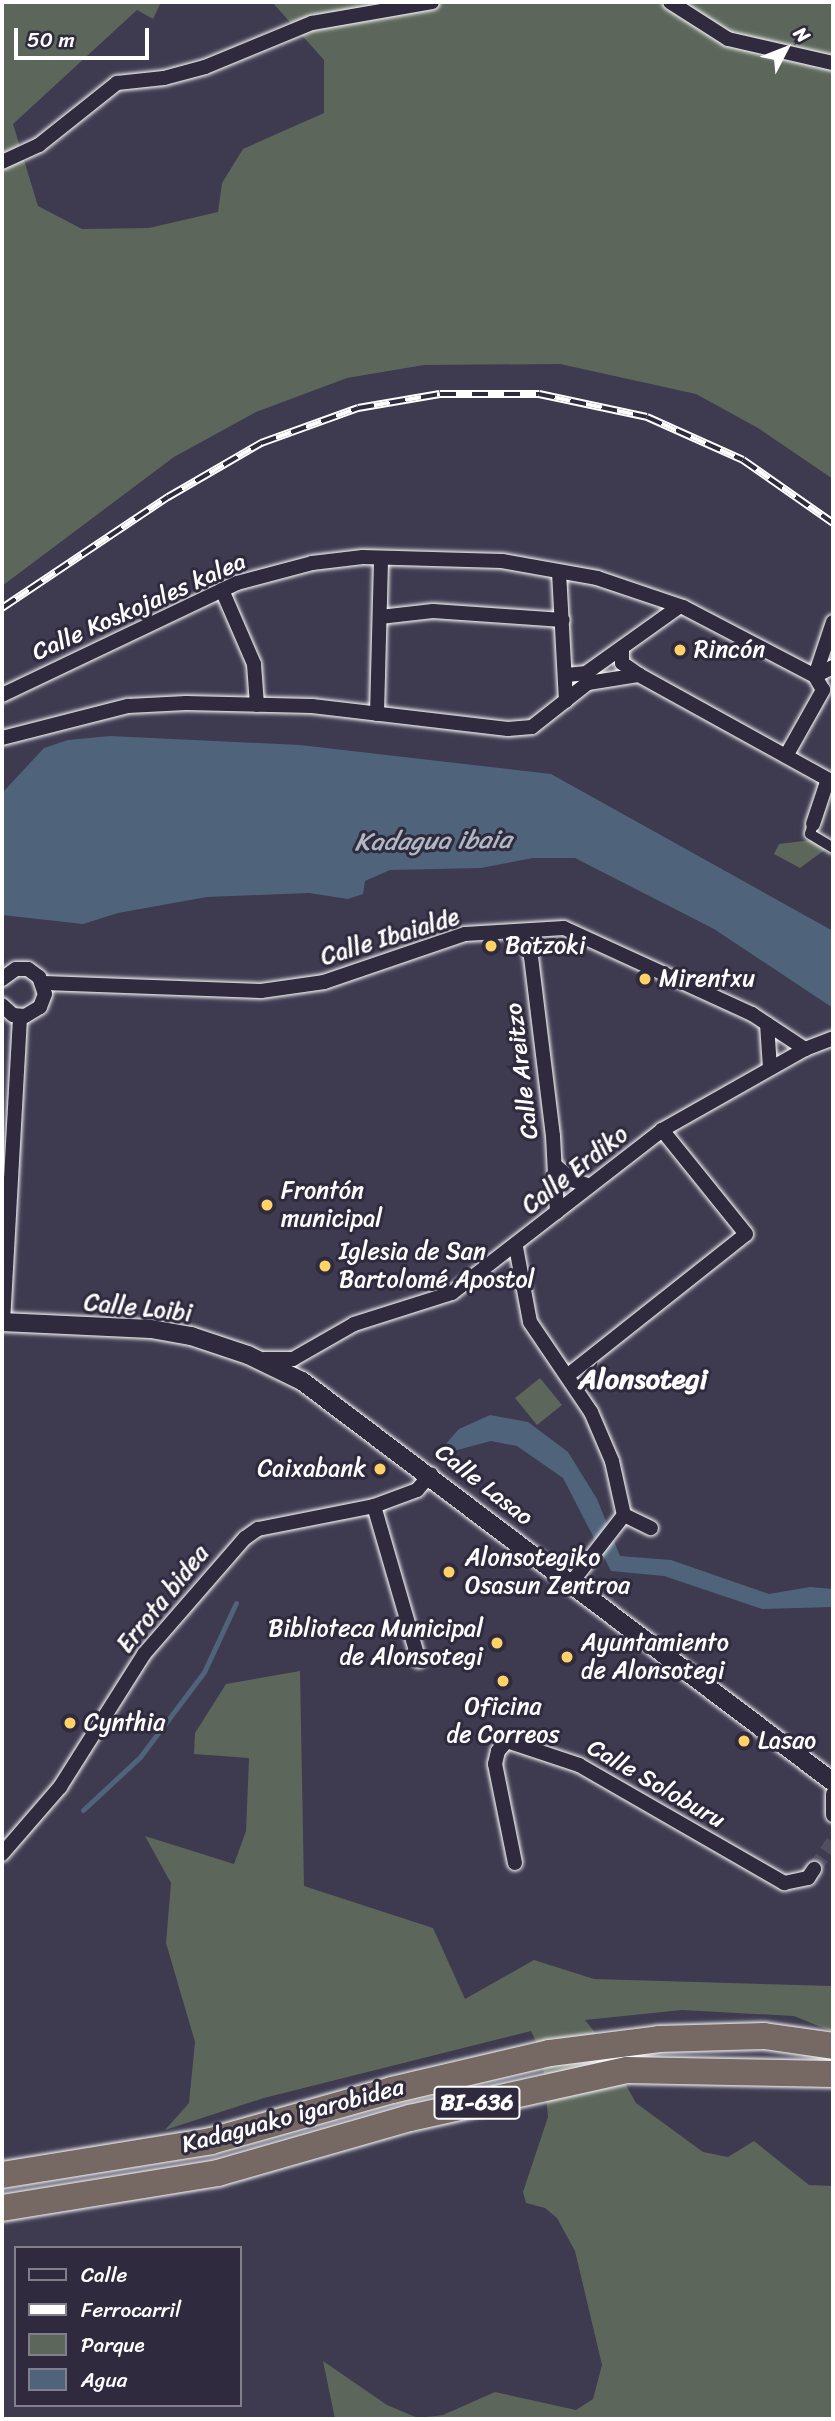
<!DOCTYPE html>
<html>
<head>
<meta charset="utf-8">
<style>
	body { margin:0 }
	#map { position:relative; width:835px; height:2421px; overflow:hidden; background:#3e3a50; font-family:Sriracha,sans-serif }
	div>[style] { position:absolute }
	.green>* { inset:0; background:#5c665a }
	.water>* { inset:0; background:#4f637a }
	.stream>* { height:5px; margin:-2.5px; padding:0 2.5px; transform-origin:2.5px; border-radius:2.5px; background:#4f637a }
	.minor-tunnel>* { height:14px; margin-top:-7px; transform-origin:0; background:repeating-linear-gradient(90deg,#514e62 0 14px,transparent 0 21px) }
	.roads { filter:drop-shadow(0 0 2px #fff) drop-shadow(0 0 2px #fff) }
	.pedestrian>* { height:10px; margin:-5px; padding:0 5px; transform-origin:5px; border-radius:5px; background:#2f2a3d }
	.minor>* { height:14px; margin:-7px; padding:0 7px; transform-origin:7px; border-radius:7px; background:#2f2a3d }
	.tertiary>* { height:18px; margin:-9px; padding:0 9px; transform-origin:9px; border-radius:9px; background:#2f2a3d }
	.motorway>* { height:26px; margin:-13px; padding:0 13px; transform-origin:13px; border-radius:13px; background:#766964 }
	.rail>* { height:8px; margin-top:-4px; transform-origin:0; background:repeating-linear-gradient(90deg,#2f2a3d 0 16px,#fff 0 32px); box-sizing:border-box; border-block:2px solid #fff }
	.dots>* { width:19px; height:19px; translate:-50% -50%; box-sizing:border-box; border:4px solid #2f2a3d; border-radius:50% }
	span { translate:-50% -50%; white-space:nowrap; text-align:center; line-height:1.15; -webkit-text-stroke:6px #2f2a3d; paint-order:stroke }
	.shield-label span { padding:2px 5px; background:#2f2a3d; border:2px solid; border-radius:5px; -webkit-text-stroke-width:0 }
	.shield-label { font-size:23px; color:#fff; font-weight:700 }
	.street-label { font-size:24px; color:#fff }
	.poi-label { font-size:24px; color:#fff }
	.left { translate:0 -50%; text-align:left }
	.right { translate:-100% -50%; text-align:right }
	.water-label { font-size:26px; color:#b0b9c3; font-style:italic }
	.quarter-label { font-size:28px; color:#fff; font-weight:700 }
	.frame { position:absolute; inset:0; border:4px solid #fff; pointer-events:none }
	.legend { position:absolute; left:14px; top:2246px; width:228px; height:161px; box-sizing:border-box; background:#2f2a3d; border:2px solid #827f8b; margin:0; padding:9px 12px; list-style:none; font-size:21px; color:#fff }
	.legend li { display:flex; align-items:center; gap:14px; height:35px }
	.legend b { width:35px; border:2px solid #827f8b }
	.north { position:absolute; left:751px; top:14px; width:70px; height:70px; -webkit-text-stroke:5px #2f2a3d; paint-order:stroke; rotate:48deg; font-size:19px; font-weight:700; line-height:28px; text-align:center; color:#fff }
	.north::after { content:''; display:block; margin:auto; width:24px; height:32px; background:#fff; clip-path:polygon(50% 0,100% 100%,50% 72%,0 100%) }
	.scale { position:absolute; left:14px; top:28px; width:135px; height:32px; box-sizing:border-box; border:4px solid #fff; border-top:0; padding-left:9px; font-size:21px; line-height:24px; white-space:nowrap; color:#fff; -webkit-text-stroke:5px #2f2a3d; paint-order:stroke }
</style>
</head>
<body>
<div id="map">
	<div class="green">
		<div style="clip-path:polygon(2px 2px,161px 2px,153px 19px,137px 10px,13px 124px,38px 206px,82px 229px,149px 228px,218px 212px,222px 183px,243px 149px,324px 113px,324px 60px,272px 2px,833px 2px,833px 479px,758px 428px,696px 394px,560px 364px,424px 365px,347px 378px,256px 412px,174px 457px,2px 586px)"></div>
		<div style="clip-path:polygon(811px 840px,826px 849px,800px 868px,774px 854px,779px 844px)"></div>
		<div style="clip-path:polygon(540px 1378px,562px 1405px,537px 1425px,515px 1398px)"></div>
		<div style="clip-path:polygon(300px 1671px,304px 1886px,433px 1928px,465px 1999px,534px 1960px,594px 1979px,833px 1986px,833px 2032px,794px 2016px,682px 2010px,585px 2020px,601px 2040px,636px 2103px,703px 2152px,728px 2157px,754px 2141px,809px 2185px,833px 2186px,833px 2419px,335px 2419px,323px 2361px,387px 2405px,418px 2418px,443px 2415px,495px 2392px,576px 2410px,593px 2399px,602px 2365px,575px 2251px,557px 2218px,545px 2208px,526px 2203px,523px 2192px,548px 2117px,542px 2054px,531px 2031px,264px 2098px,165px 2130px,189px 2103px,195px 2042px,166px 1943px,171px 1883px,145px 1836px,234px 1864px,246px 1831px,249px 1758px,194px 1754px,195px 1733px,226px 1684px)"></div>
	</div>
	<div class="water">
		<div style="clip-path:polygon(110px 736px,300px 745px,551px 774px,833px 931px,833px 1008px,714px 929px,575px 858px,533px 858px,481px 868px,390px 870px,365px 881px,363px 894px,348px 899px,309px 893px,207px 897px,118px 913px,83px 924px,2px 915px,2px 793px,44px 748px,68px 740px)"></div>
		<div style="clip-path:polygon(490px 1415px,528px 1422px,568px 1452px,597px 1499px,620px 1556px,671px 1560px,769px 1594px,810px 1587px,833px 1589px,833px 1607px,762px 1609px,664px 1576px,611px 1571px,563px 1478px,517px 1446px,491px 1441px,435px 1456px,459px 1429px)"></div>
	</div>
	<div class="stream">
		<div style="left:83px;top:1810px;width:78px;rotate:-42.9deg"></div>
		<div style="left:140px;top:1757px;width:106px;rotate:-53deg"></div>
		<div style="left:204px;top:1672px;width:76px;rotate:-65.1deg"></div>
	</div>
	<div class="minor-tunnel">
		<div style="left:814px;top:1869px;width:33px;rotate:-55deg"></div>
	</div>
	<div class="roads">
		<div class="pedestrian">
			<div style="left:813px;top:824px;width:10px;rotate:107deg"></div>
			<div style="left:810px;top:834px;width:27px;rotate:31deg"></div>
		</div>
		<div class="minor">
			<div style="left:670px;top:2px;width:69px;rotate:32.5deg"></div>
			<div style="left:728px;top:39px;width:108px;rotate:12.9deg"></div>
			<div style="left:2px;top:162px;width:41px;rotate:-24.7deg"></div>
			<div style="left:39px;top:145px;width:100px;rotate:-38.5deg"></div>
			<div style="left:117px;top:83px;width:47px;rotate:-6.1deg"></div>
			<div style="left:164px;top:78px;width:42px;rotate:-15deg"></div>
			<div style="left:205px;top:67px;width:116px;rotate:-22.4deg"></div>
			<div style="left:312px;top:23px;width:122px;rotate:-9.9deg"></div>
			<div style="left:559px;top:572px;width:129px;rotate:86.9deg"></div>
			<div style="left:222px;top:590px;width:81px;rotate:66.6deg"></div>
			<div style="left:254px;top:664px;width:41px;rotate:85.8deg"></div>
			<div style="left:380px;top:617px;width:53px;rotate:-6.5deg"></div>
			<div style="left:433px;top:611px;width:130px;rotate:4deg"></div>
			<div style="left:622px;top:648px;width:15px;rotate:90deg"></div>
			<div style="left:622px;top:663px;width:21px;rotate:35deg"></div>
			<div style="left:567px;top:675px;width:19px;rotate:-6deg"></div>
			<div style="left:586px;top:673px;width:115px;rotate:-35.5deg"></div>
			<div style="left:815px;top:676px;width:57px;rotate:-71.6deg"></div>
			<div style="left:815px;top:676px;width:20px;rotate:-27deg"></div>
			<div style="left:2px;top:695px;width:260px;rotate:-25.5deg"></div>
			<div style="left:237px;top:583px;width:78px;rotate:-14.9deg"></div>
			<div style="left:312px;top:563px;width:51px;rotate:-6.7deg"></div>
			<div style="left:363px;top:557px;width:139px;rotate:1.6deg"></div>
			<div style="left:502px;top:561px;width:97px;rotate:10.1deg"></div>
			<div style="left:597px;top:578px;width:91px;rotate:18.6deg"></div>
			<div style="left:683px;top:607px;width:149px;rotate:27.6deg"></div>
			<div style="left:377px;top:714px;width:156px;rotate:-88.5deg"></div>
			<div style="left:2px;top:738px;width:130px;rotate:-14.3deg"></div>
			<div style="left:128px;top:706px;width:58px;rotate:-3deg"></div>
			<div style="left:186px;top:703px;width:126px;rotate:1.4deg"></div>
			<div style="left:312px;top:706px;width:197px;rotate:6.7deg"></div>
			<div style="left:508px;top:729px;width:24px;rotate:-5deg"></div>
			<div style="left:532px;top:727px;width:71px;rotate:-38.2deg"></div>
			<div style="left:588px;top:683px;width:52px;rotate:-8.9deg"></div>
			<div style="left:639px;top:675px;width:222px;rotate:28.9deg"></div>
			<div style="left:786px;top:756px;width:76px;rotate:-60.7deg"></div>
			<div style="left:823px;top:690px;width:16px;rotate:-120deg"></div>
			<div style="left:813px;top:824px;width:47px;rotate:-71.6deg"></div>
			<div style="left:514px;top:933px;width:16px;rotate:40deg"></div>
			<div style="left:526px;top:943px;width:15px;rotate:70deg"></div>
			<div style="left:531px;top:957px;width:180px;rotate:83deg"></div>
			<div style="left:553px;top:1136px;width:76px;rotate:87deg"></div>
			<div style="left:2px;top:979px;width:17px;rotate:-36deg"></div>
			<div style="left:16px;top:969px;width:12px"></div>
			<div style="left:28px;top:969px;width:14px;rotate:36deg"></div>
			<div style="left:39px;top:977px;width:18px;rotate:71deg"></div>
			<div style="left:45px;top:994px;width:14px;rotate:111deg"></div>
			<div style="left:40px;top:1007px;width:17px;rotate:149deg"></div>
			<div style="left:25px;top:1016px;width:12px;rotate:-175deg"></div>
			<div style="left:13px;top:1015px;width:15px;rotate:-138deg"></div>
			<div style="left:44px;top:983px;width:217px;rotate:2.1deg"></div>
			<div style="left:261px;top:991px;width:64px;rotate:-8.1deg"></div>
			<div style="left:324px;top:982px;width:149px;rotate:-18.8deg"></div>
			<div style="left:465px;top:934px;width:99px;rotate:-3.5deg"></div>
			<div style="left:564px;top:928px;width:207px;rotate:24.6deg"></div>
			<div style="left:752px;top:1014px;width:64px;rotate:33.4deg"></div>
			<div style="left:767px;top:1024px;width:44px;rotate:86.1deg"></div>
			<div style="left:556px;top:1166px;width:21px;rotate:41deg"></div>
			<div style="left:572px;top:1180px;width:19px;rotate:18deg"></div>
			<div style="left:516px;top:1247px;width:76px;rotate:79.4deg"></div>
			<div style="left:530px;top:1322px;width:109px;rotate:55.9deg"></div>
			<div style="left:591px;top:1412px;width:53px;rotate:66.8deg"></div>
			<div style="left:612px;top:1461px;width:55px;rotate:77.5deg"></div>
			<div style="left:624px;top:1515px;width:86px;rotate:127.9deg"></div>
			<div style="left:3px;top:1322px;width:306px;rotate:-86.8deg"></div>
			<div style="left:264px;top:1359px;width:29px"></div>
			<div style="left:293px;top:1359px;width:70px;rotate:-29.8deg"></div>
			<div style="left:354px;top:1324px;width:103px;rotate:-17.6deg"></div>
			<div style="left:452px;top:1293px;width:266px;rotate:-37.8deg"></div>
			<div style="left:662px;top:1130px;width:164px;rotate:-29.5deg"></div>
			<div style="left:805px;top:1049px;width:30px;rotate:-21deg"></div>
			<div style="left:567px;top:1376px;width:228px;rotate:-38.4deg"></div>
			<div style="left:746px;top:1234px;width:134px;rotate:-128.9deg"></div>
			<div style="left:374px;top:1506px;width:161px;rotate:73.8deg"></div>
			<div style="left:624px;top:1515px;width:30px;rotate:26deg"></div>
			<div style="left:833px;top:1794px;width:21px;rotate:90deg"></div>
			<div style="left:2px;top:1854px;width:89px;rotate:-49.1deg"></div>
			<div style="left:60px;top:1787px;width:157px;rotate:-57.7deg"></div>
			<div style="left:144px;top:1654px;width:154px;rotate:-49deg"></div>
			<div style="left:245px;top:1538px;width:16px;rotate:-35deg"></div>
			<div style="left:258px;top:1529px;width:118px;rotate:-11.2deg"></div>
			<div style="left:374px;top:1506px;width:46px;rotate:-20.4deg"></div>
			<div style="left:417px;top:1490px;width:21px;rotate:-49deg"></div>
			<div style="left:515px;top:1863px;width:101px;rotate:-101.4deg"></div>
			<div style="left:495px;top:1764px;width:13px;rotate:-77deg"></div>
			<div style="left:498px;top:1751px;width:13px;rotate:-48deg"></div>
			<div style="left:507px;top:1741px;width:76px;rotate:18.4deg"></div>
			<div style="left:579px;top:1765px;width:237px;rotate:29.9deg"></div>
			<div style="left:784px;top:1883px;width:25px;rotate:-12deg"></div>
			<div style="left:808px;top:1878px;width:11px;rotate:-56deg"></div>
		</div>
		<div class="tertiary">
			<div style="left:2px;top:1322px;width:149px;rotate:2.7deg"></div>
			<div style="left:151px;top:1329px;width:41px;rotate:9.9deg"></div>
			<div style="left:191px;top:1336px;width:60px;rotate:18.4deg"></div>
			<div style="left:248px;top:1355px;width:60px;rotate:25.7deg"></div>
			<div style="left:302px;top:1381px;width:665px;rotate:37.06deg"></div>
		</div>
		<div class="motorway">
			<div style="left:2px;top:2175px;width:212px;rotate:-9.2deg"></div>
			<div style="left:211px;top:2141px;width:188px;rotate:-15.7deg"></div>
			<div style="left:392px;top:2090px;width:162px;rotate:-13.2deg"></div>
			<div style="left:550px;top:2053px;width:110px;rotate:-7.3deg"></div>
			<div style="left:659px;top:2039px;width:105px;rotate:-1.6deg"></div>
			<div style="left:764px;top:2036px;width:70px;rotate:8.2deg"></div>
			<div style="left:2px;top:2208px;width:219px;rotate:-9.2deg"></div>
			<div style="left:218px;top:2173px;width:200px;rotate:-16deg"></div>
			<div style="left:410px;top:2118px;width:222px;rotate:-12.5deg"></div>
			<div style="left:627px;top:2070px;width:206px;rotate:1.1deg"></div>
		</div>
	</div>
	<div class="rail">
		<div style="left:2px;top:608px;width:200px;rotate:-33.8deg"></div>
		<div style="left:168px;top:497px;width:108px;rotate:-30.1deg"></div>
		<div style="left:261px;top:443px;width:103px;rotate:-19.8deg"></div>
		<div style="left:358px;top:408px;width:83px;rotate:-9.7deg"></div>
		<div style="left:440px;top:394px;width:99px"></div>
		<div style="left:539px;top:394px;width:110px;rotate:12deg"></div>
		<div style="left:647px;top:417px;width:105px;rotate:24.1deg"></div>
		<div style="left:743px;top:460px;width:110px;rotate:35deg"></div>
	</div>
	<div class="dots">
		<div style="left:680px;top:650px;background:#ffd166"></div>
		<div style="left:491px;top:946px;background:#ffd166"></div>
		<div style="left:645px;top:979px;background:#ffd166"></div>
		<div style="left:267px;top:1205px;background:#ffd166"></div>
		<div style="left:325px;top:1266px;background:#ffd166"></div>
		<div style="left:380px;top:1469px;background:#ffd166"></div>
		<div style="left:449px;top:1572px;background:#ffd166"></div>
		<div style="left:497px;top:1643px;background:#ffd166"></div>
		<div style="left:567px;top:1657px;background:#ffd166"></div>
		<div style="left:503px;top:1681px;background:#ffd166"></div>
		<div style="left:70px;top:1723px;background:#ffd166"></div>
		<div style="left:744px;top:1741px;background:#ffd166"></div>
	</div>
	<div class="shield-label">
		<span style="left:477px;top:2103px">BI-636</span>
	</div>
	<div class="street-label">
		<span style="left:139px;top:607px;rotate:-24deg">Calle Koskojales kalea</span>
		<span style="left:390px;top:937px;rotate:-17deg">Calle Ibaialde</span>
		<span style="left:522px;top:1071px;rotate:-97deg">Calle Areitzo</span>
		<span style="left:575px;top:1170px;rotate:-38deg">Calle Erdiko</span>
		<span style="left:138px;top:1308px;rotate:6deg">Calle Loibi</span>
		<span style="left:484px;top:1485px;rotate:38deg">Calle Lasao</span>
		<span style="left:163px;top:1599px;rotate:-51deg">Errota bidea</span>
		<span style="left:656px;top:1784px;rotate:30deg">Calle Soloburu</span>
		<span style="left:293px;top:2116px;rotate:-15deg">Kadaguako igarobidea</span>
	</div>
	<div class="poi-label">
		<span class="left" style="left:694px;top:650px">Rincón</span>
		<span class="left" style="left:505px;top:946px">Batzoki</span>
		<span class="left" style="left:659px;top:979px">Mirentxu</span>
		<span class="left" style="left:281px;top:1205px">Frontón<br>municipal</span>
		<span class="left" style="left:339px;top:1266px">Iglesia de San<br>Bartolomé Apostol</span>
		<span class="right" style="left:366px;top:1469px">Caixabank</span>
		<span class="left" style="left:465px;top:1572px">Alonsotegiko<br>Osasun Zentroa</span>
		<span class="right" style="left:483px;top:1643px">Biblioteca Municipal<br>de Alonsotegi</span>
		<span class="left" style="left:581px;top:1657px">Ayuntamiento<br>de Alonsotegi</span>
		<span style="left:503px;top:1721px">Oficina<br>de Correos</span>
		<span class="left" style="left:84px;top:1723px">Cynthia</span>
		<span class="left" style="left:758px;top:1741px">Lasao</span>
	</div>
	<div class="water-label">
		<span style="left:433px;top:841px;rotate:-1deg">Kadagua ibaia</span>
	</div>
	<div class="quarter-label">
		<span style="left:643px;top:1379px">Alonsotegi</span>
	</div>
	<div class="frame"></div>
	<ul class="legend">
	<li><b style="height:9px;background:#2f2a3d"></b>Calle</li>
	<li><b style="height:9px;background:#fff"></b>Ferrocarril</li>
	<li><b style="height:19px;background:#5c665a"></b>Parque</li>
	<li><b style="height:19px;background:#4f637a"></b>Agua</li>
	</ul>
	<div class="north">N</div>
	<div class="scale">50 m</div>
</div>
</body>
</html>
